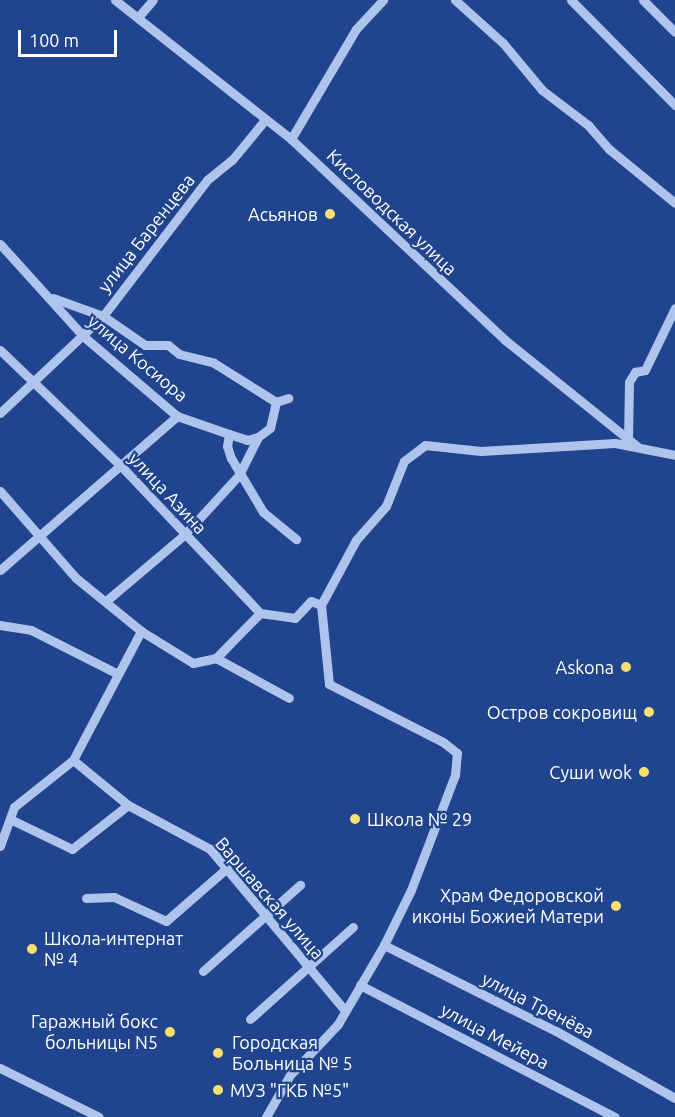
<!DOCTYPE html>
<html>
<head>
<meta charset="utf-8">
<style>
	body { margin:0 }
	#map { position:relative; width:675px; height:1117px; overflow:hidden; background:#20458e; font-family:Ubuntu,sans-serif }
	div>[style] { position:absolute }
	.minor>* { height:9px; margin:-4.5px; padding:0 4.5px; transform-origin:4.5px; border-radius:4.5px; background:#afc4ec }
	.dots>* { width:16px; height:16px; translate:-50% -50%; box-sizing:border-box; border:3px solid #20458e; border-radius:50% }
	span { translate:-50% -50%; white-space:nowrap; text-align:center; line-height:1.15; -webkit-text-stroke:4.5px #20458e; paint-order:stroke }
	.street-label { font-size:18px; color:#fff }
	.poi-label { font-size:18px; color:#fff }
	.right { translate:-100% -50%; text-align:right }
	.left { translate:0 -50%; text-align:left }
	.scale { position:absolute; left:18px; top:30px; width:99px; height:27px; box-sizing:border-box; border:3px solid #fff; border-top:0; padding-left:8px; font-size:18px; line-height:21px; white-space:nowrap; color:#fff; -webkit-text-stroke:4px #20458e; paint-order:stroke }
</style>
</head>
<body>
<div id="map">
	<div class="minor">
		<div style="left:115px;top:0;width:224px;rotate:38.3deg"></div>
		<div style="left:291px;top:139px;width:294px;rotate:43.2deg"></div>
		<div style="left:505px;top:340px;width:169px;rotate:38.8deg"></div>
		<div style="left:455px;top:0;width:64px;rotate:41.9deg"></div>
		<div style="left:503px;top:43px;width:61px;rotate:50.3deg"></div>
		<div style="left:542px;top:90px;width:58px;rotate:37.3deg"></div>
		<div style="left:588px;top:125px;width:32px;rotate:49deg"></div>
		<div style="left:609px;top:149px;width:85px;rotate:39.3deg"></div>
		<div style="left:571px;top:0;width:148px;rotate:45.3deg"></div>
		<div style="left:643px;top:0;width:45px;rotate:45deg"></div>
		<div style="left:139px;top:16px;width:21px;rotate:-49deg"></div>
		<div style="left:291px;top:139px;width:128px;rotate:-59.4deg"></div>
		<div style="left:356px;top:29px;width:40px;rotate:-47deg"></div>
		<div style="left:0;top:244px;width:124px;rotate:47.9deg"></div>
		<div style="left:83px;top:336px;width:123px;rotate:40.4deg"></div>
		<div style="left:177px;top:416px;width:55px;rotate:19.1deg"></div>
		<div style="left:229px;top:434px;width:12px;rotate:99deg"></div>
		<div style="left:227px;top:446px;width:13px;rotate:72deg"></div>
		<div style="left:231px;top:458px;width:63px;rotate:59.3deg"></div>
		<div style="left:263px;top:512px;width:43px;rotate:39.3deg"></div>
		<div style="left:53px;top:298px;width:53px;rotate:19.8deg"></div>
		<div style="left:103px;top:316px;width:51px;rotate:34.6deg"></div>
		<div style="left:145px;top:345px;width:23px"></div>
		<div style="left:168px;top:345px;width:14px;rotate:39deg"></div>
		<div style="left:179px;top:354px;width:36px;rotate:14deg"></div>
		<div style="left:214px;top:363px;width:73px;rotate:32.2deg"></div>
		<div style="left:276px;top:402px;width:13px;rotate:-18deg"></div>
		<div style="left:0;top:350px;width:169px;rotate:43.8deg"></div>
		<div style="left:122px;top:467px;width:201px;rotate:46.6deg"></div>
		<div style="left:260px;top:613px;width:35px;rotate:8deg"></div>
		<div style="left:295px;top:618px;width:23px;rotate:-47deg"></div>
		<div style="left:311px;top:601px;width:11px;rotate:22deg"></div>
		<div style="left:0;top:413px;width:141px;rotate:-43.3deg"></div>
		<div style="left:103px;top:316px;width:171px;rotate:-52.6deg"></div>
		<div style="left:207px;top:180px;width:32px;rotate:-39deg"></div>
		<div style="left:232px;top:160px;width:50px;rotate:-50.6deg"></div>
		<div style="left:229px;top:434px;width:19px;rotate:18deg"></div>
		<div style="left:247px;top:440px;width:11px;rotate:-15deg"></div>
		<div style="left:628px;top:440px;width:58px;rotate:-89deg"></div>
		<div style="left:629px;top:382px;width:12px;rotate:-59deg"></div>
		<div style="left:635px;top:372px;width:10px;rotate:-11deg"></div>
		<div style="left:645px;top:370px;width:69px;rotate:-64.2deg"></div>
		<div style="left:0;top:491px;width:116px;rotate:48.9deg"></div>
		<div style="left:76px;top:578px;width:84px;rotate:39.2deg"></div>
		<div style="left:141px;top:631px;width:61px;rotate:31.6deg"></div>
		<div style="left:193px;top:663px;width:24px;rotate:-12deg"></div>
		<div style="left:216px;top:658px;width:83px;rotate:28.7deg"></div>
		<div style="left:0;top:570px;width:235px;rotate:-41deg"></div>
		<div style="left:106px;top:601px;width:102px;rotate:-40.2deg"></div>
		<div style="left:184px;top:535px;width:81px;rotate:-47.5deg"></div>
		<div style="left:239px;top:475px;width:42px;rotate:-63.4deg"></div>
		<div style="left:258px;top:437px;width:15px;rotate:-37deg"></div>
		<div style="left:270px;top:428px;width:27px;rotate:-77deg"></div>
		<div style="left:0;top:625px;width:31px;rotate:9deg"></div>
		<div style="left:31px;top:630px;width:97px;rotate:26.8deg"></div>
		<div style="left:216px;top:658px;width:63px;rotate:-45.6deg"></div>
		<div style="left:73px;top:760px;width:71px;rotate:39.3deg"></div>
		<div style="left:128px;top:805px;width:93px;rotate:28.2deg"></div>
		<div style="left:210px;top:849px;width:209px;rotate:50.1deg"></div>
		<div style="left:10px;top:819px;width:69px;rotate:25.8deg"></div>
		<div style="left:72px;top:849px;width:71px;rotate:-38.2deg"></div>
		<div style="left:0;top:846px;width:41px;rotate:-70.3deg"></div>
		<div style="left:14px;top:807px;width:75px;rotate:-38.5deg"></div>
		<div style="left:73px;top:760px;width:146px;rotate:-62.2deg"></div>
		<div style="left:86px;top:898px;width:28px;rotate:-2deg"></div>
		<div style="left:114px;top:897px;width:57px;rotate:24.8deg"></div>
		<div style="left:166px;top:921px;width:81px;rotate:-41deg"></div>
		<div style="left:384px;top:945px;width:192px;rotate:26.6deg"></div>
		<div style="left:556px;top:1031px;width:137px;rotate:29.4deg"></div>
		<div style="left:203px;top:971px;width:130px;rotate:-41.6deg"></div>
		<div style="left:360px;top:985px;width:287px;rotate:27.4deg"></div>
		<div style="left:250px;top:1019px;width:138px;rotate:-41.8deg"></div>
		<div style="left:0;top:1068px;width:110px;rotate:26.3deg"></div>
		<div style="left:266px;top:1117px;width:48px;rotate:-60.3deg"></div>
		<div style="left:290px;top:1075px;width:70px;rotate:-46.7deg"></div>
		<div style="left:338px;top:1024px;width:91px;rotate:-59.8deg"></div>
		<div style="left:384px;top:945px;width:61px;rotate:-63.9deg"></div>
		<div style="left:411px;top:890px;width:123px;rotate:-69.1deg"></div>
		<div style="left:455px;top:775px;width:22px;rotate:-85deg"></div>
		<div style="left:457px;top:753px;width:18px;rotate:-142deg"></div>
		<div style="left:443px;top:742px;width:128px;rotate:-153deg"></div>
		<div style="left:329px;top:684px;width:79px;rotate:-95.8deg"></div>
		<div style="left:321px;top:605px;width:74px;rotate:-61.7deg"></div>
		<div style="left:356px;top:540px;width:45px;rotate:-48.6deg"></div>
		<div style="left:386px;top:506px;width:48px;rotate:-68.2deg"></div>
		<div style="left:404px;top:461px;width:26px;rotate:-37deg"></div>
		<div style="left:425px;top:445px;width:56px;rotate:6.1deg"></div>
		<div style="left:481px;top:451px;width:134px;rotate:-3.4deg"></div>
		<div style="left:615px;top:443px;width:61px;rotate:11.3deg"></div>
	</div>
	<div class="dots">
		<div style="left:330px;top:214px;background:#f9e070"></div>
		<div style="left:626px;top:667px;background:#f9e070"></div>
		<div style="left:649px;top:712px;background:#f9e070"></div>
		<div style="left:644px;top:772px;background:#f9e070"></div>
		<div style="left:355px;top:819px;background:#f9e070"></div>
		<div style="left:616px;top:906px;background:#f9e070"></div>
		<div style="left:32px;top:949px;background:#f9e070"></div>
		<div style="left:170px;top:1032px;background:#f9e070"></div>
		<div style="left:218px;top:1053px;background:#f9e070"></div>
		<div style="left:218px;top:1090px;background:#f9e070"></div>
	</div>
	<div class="street-label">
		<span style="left:392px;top:212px;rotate:44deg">Кисловодская улица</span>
		<span style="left:146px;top:233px;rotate:-52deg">улица Баренцева</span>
		<span style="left:138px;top:358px;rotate:40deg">улица Косиора</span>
		<span style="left:168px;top:493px;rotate:47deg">улица Азина</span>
		<span style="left:270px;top:898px;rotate:49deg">Варшавская улица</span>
		<span style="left:538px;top:1005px;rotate:27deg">улица Тренёва</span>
		<span style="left:495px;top:1036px;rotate:28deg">улица Мейера</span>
	</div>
	<div class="poi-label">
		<span class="right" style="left:318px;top:214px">Асьянов</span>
		<span class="right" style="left:614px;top:667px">Askona</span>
		<span class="right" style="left:637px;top:712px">Остров сокровищ</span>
		<span class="right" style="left:632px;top:772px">Суши wok</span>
		<span class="left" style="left:367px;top:819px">Школа № 29</span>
		<span class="right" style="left:604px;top:906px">Храм Федоровской<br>иконы Божией Матери</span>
		<span class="left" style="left:44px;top:949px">Школа-интернат<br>№ 4</span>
		<span class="right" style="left:158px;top:1032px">Гаражный бокс<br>больницы N5</span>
		<span class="left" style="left:232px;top:1053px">Городская<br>Больница № 5</span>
		<span class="left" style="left:230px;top:1090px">МУЗ "ГКБ №5"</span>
	</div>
	<div class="scale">100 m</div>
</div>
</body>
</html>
